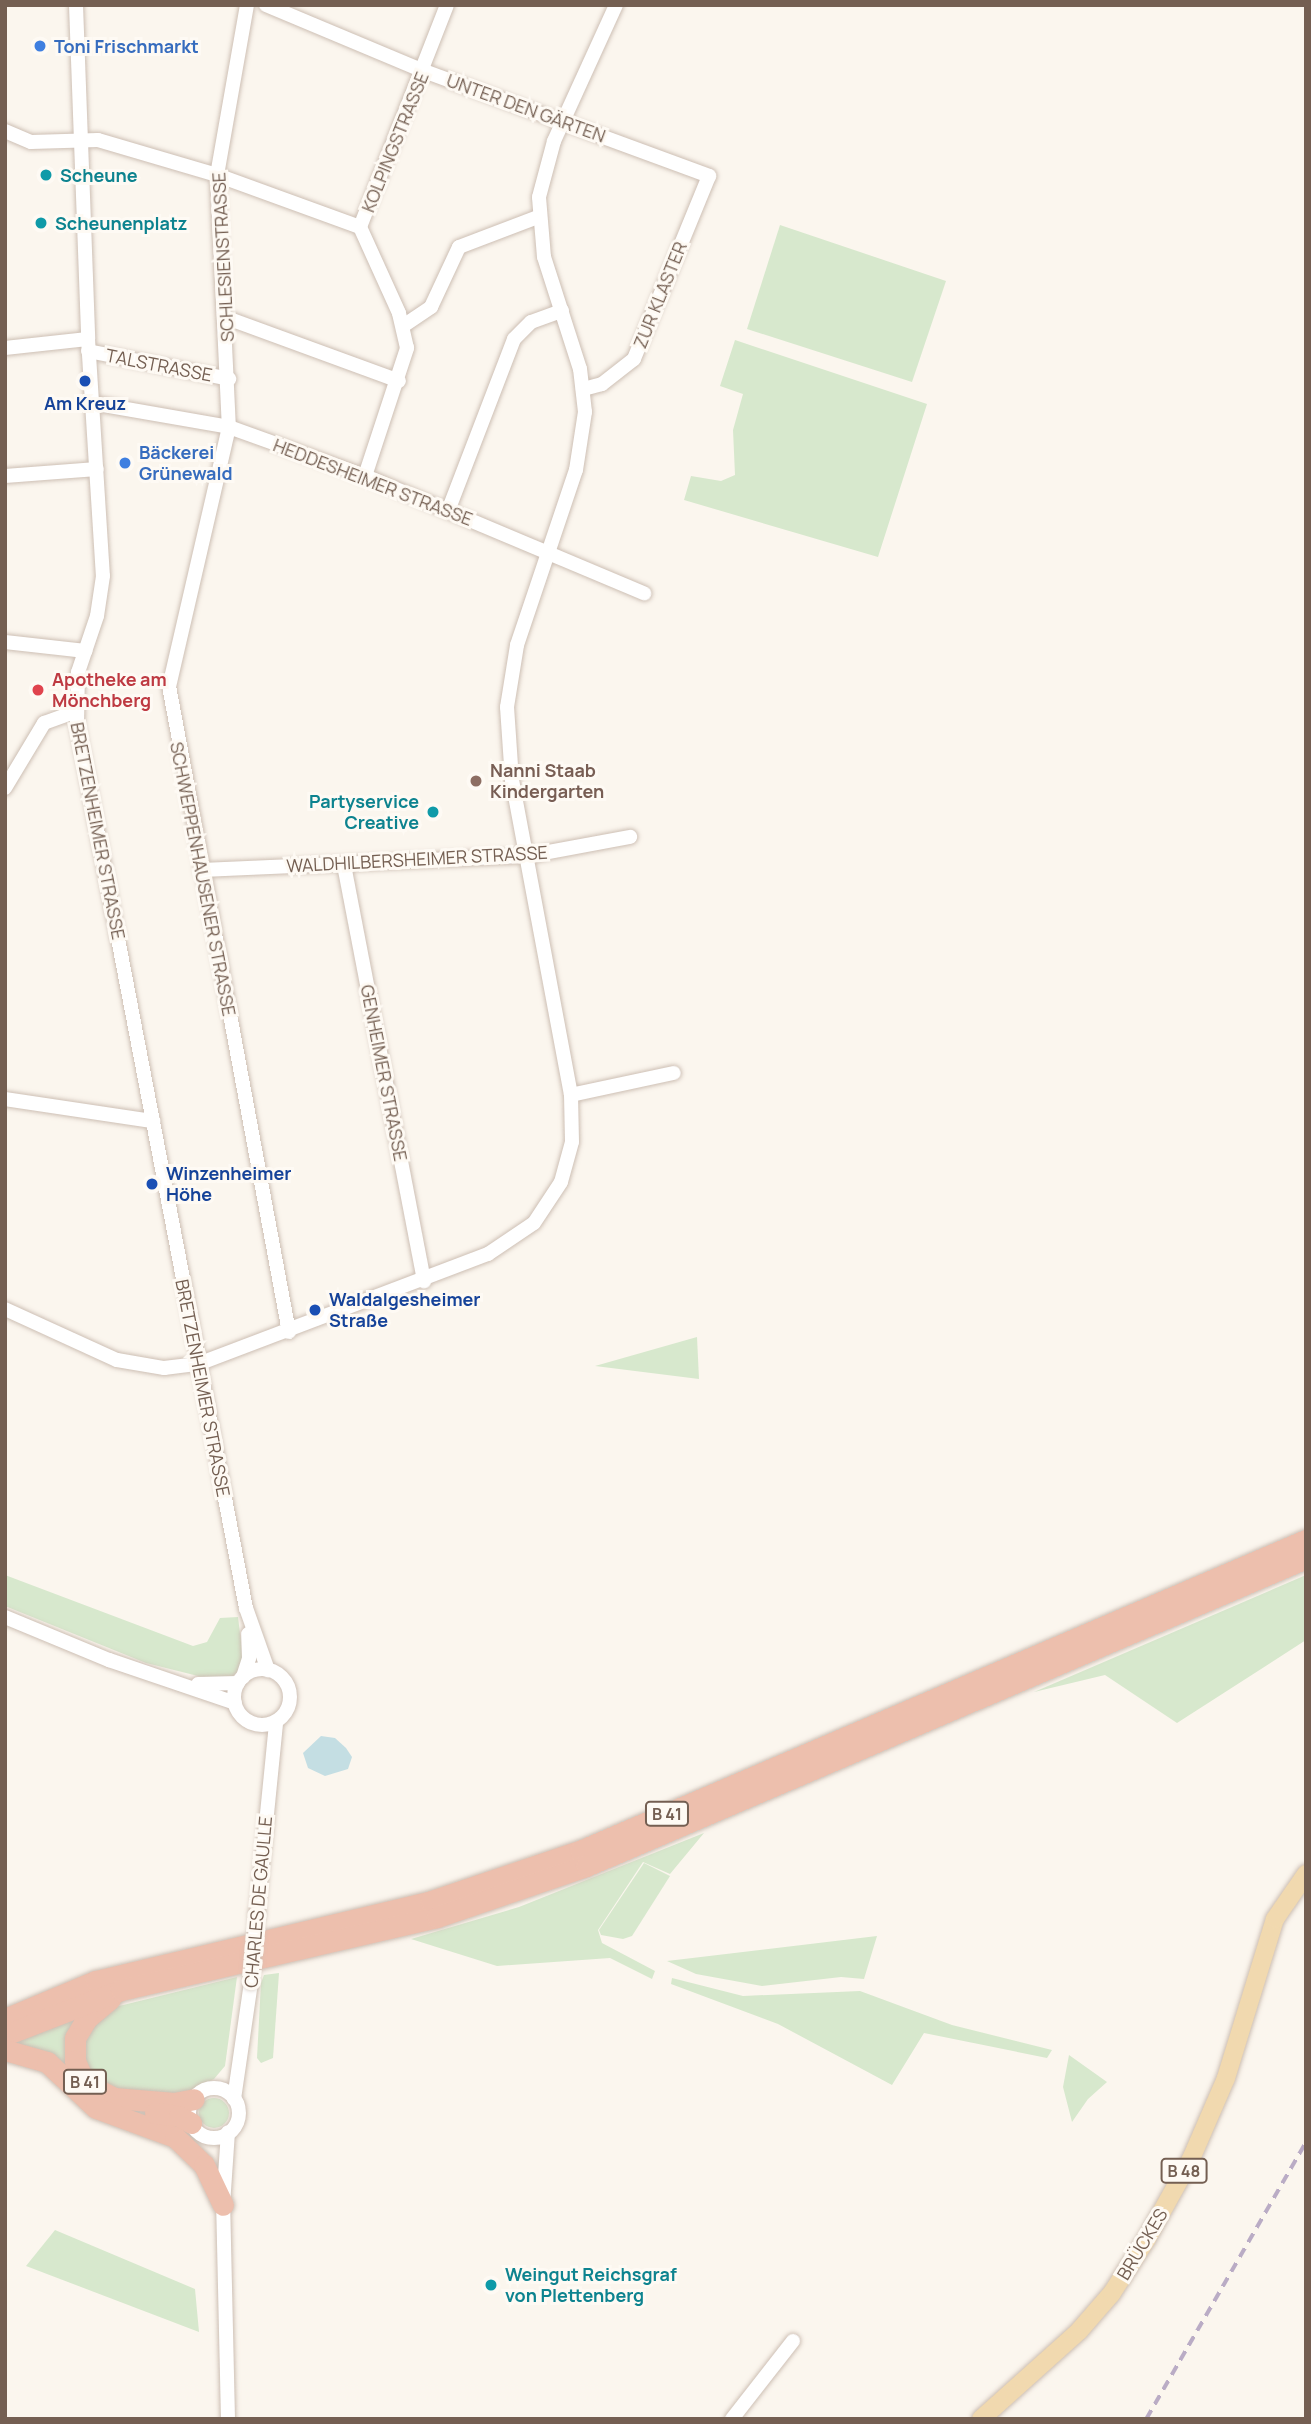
<!DOCTYPE html>
<html>
<head>
<meta charset="utf-8">
<style>
	body { margin:0 }
	#map { position:relative; width:1311px; height:2424px; overflow:hidden; background:#fbf6ee; font-family:Manrope,sans-serif }
	div>[style] { position:absolute }
	.green>* { inset:0; background:#d7e8cd }
	.round { border-radius:50% }
	.water>* { inset:0; background:#c4dee3 }
	.roads { filter:drop-shadow(0 0 2px #cdbfb4) drop-shadow(0 0 2px #cdbfb4) }
	.minor>* { height:14px; margin:-7px; padding:0 7px; transform-origin:7px; border-radius:7px; background:#fff }
	.minor>.ring { margin:-7px; padding:0; box-sizing:content-box; background:none; border:14px solid #fff; border-radius:50% }
	.major>* { height:18px; margin:-9px; padding:0 9px; transform-origin:9px; border-radius:9px; background:#f1d9af }
	.highway>* { height:21px; margin:-10.5px; padding:0 10.5px; transform-origin:10.5px; border-radius:10.5px; background:#edbfad }
	.rail>* { height:3.5px; margin-top:-1.75px; transform-origin:0; background:repeating-linear-gradient(90deg,#baacc5 0 10px,transparent 0 17px) }
	.bridges { filter:drop-shadow(0 0 2px #cdbfb4) drop-shadow(0 0 2px #cdbfb4) }
	.minor-bridge>* { height:14px; margin:-7px; padding:0 7px; transform-origin:7px; border-radius:7px; background:#fff }
	.dots>* { width:19px; height:19px; translate:-50% -50%; box-sizing:border-box; border:4px solid #fefaf4; border-radius:50% }
	span { translate:-50% -50%; white-space:nowrap; text-align:center; line-height:1.15; -webkit-text-stroke:6px #fefaf4; paint-order:stroke }
	.shield-label span { padding:2px 5px; background:#fefaf4; border:2px solid; border-radius:5px; -webkit-text-stroke-width:0 }
	.shield-label { font-size:16px; color:#745f52; font-weight:700 }
	.shop-label { font-size:18px; color:#366cbe; font-weight:700 }
	.left { translate:0 -50%; text-align:left }
	.street-label { font-size:18px; color:#745f52 }
	.culture-label { font-size:18px; color:#0d838f; font-weight:700 }
	.right { translate:-100% -50%; text-align:right }
	.transit-label { font-size:18px; color:#164399; font-weight:700 }
	.health-label { font-size:18px; color:#be3a42; font-weight:700 }
	.education-label { font-size:18px; color:#785e54; font-weight:700 }
	.frame { position:absolute; inset:0; border:7px solid #745f52; pointer-events:none }
</style>
</head>
<body>
<div id="map">
	<div class="green">
		<div style="clip-path:polygon(780px 225px,946px 281px,912px 382px,747px 329px)"></div>
		<div style="clip-path:polygon(735px 340px,927px 404px,878px 557px,684px 500px,691px 476px,721px 481px,735px 475px,733px 430px,743px 394px,720px 386px)"></div>
		<div style="clip-path:polygon(697px 1337px,699px 1379px,595px 1366px)"></div>
		<div style="clip-path:polygon(5px 1575px,193px 1646px,207px 1642px,220px 1618px,238px 1617px,243px 1658px,240px 1669px,232px 1677px,210px 1679px,146px 1663px,5px 1606px)"></div>
		<div style="clip-path:polygon(1306px 1575px,1306px 1640px,1177px 1723px,1105px 1675px,1034px 1692px)"></div>
		<div style="clip-path:polygon(704px 1833px,670px 1874px,643px 1862px,598px 1930px,602px 1943px,655px 1971px,652px 1979px,610px 1958px,497px 1966px,411px 1939px,519px 1907px)"></div>
		<div style="clip-path:polygon(644px 1863px,670px 1876px,632px 1936px,623px 1939px,601px 1935px,599px 1930px)"></div>
		<div style="clip-path:polygon(877px 1936px,864px 1979px,841px 1977px,762px 1986px,696px 1974px,667px 1961px)"></div>
		<div style="clip-path:polygon(279px 1973px,273px 2058px,261px 2063px,257px 2058px,261px 1983px,264px 1975px)"></div>
		<div style="clip-path:polygon(237px 1977px,225px 2066px,214px 2079px,185px 2095px,102px 2088px,84px 2067px,82px 2041px,88px 2028px,115px 2007px)"></div>
		<div style="clip-path:polygon(672px 1978px,743px 1996px,860px 1991px,952px 2025px,1052px 2050px,1047px 2058px,924px 2033px,892px 2085px,778px 2024px,671px 1984px)"></div>
		<div style="clip-path:polygon(81px 2012px,71px 2071px,6px 2042px)"></div>
		<div style="clip-path:polygon(1069px 2055px,1107px 2082px,1088px 2099px,1072px 2122px,1063px 2087px)"></div>
		<div class="round" style="left:199px;top:2098px;width:30px;height:30px"></div>
		<div style="clip-path:polygon(55px 2230px,195px 2289px,199px 2332px,26px 2266px)"></div>
	</div>
	<div class="water">
		<div style="clip-path:polygon(321px 1736px,335px 1738px,346px 1748px,352px 1757px,348px 1769px,325px 1776px,308px 1768px,303px 1753px)"></div>
	</div>
	<div class="roads">
		<div class="minor">
			<div style="left:76px;top:5px;width:334px;rotate:87.9deg"></div>
			<div style="left:88px;top:339px;width:237px;rotate:86.4deg"></div>
			<div style="left:103px;top:576px;width:40px;rotate:98.5deg"></div>
			<div style="left:97px;top:616px;width:59px;rotate:108.7deg"></div>
			<div style="left:78px;top:672px;width:52px;rotate:91.1deg"></div>
			<div style="left:77px;top:724px;width:900px;rotate:79.18deg"></div>
			<div style="left:246px;top:1608px;width:66px;rotate:70.5deg"></div>
			<div style="left:247px;top:5px;width:173px;rotate:100deg"></div>
			<div style="left:217px;top:175px;width:252px;rotate:87.3deg"></div>
			<div style="left:229px;top:427px;width:266px;rotate:103deg"></div>
			<div style="left:169px;top:686px;width:657px;rotate:79.48deg"></div>
			<div style="left:266px;top:5px;width:171px;rotate:22.7deg"></div>
			<div style="left:424px;top:71px;width:304px;rotate:20.2deg"></div>
			<div style="left:709px;top:176px;width:198px;rotate:112.3deg"></div>
			<div style="left:634px;top:359px;width:41px;rotate:142deg"></div>
			<div style="left:602px;top:384px;width:20px;rotate:165deg"></div>
			<div style="left:5px;top:131px;width:28px;rotate:23deg"></div>
			<div style="left:31px;top:142px;width:67px;rotate:-1.7deg"></div>
			<div style="left:98px;top:140px;width:124px;rotate:16.4deg"></div>
			<div style="left:217px;top:175px;width:152px;rotate:20deg"></div>
			<div style="left:227px;top:318px;width:183px;rotate:20.1deg"></div>
			<div style="left:403px;top:326px;width:34px;rotate:-34deg"></div>
			<div style="left:431px;top:307px;width:66px;rotate:-65deg"></div>
			<div style="left:459px;top:247px;width:85px;rotate:-20.8deg"></div>
			<div style="left:5px;top:348px;width:83px;rotate:-6.2deg"></div>
			<div style="left:88px;top:351px;width:144px;rotate:11.2deg"></div>
			<div style="left:92px;top:403px;width:139px;rotate:9.9deg"></div>
			<div style="left:229px;top:427px;width:145px;rotate:19.8deg"></div>
			<div style="left:365px;top:476px;width:303px;rotate:22.8deg"></div>
			<div style="left:5px;top:476px;width:92px;rotate:-4.4deg"></div>
			<div style="left:365px;top:476px;width:135px;rotate:-71.8deg"></div>
			<div style="left:407px;top:348px;width:36px;rotate:-103deg"></div>
			<div style="left:399px;top:313px;width:94px;rotate:-114.4deg"></div>
			<div style="left:360px;top:227px;width:238px;rotate:-68.6deg"></div>
			<div style="left:448px;top:511px;width:184px;rotate:-69deg"></div>
			<div style="left:514px;top:339px;width:24px;rotate:-45deg"></div>
			<div style="left:531px;top:322px;width:33px;rotate:-20deg"></div>
			<div style="left:5px;top:642px;width:81px;rotate:6.4deg"></div>
			<div style="left:5px;top:788px;width:76px;rotate:-59deg"></div>
			<div style="left:44px;top:723px;width:33px;rotate:-20deg"></div>
			<div style="left:344px;top:865px;width:424px;rotate:79.1deg"></div>
			<div style="left:202px;top:870px;width:325px;rotate:-2.5deg"></div>
			<div style="left:527px;top:856px;width:105px;rotate:-10.5deg"></div>
			<div style="left:571px;top:1095px;width:105px;rotate:-12.1deg"></div>
			<div style="left:5px;top:1099px;width:150px;rotate:8.5deg"></div>
			<div style="left:5px;top:1309px;width:123px;rotate:24.5deg"></div>
			<div style="left:117px;top:1360px;width:48px;rotate:9.7deg"></div>
			<div style="left:164px;top:1368px;width:34px;rotate:-7deg"></div>
			<div style="left:198px;top:1364px;width:310px;rotate:-20.8deg"></div>
			<div style="left:488px;top:1254px;width:55px;rotate:-34deg"></div>
			<div style="left:534px;top:1223px;width:49px;rotate:-56.6deg"></div>
			<div style="left:561px;top:1182px;width:41px;rotate:-74.6deg"></div>
			<div style="left:572px;top:1142px;width:47px;rotate:-91.2deg"></div>
			<div style="left:571px;top:1095px;width:320px;rotate:-100.6deg"></div>
			<div style="left:512px;top:780px;width:73px;rotate:-93.9deg"></div>
			<div style="left:507px;top:707px;width:63px;rotate:-80.8deg"></div>
			<div style="left:517px;top:645px;width:185px;rotate:-71.4deg"></div>
			<div style="left:576px;top:470px;width:59px;rotate:-81.2deg"></div>
			<div style="left:585px;top:412px;width:43px;rotate:-96.6deg"></div>
			<div style="left:580px;top:369px;width:118px;rotate:-107.8deg"></div>
			<div style="left:544px;top:257px;width:60px;rotate:-94.8deg"></div>
			<div style="left:539px;top:197px;width:58px;rotate:-75deg"></div>
			<div style="left:554px;top:141px;width:149px;rotate:-65.5deg"></div>
			<div style="left:5px;top:1617px;width:113px;rotate:22.5deg"></div>
			<div style="left:109px;top:1660px;width:133px;rotate:18.8deg"></div>
			<div class="ring" style="left:234px;top:1669px;width:42px;height:42px"></div>
			<div style="left:243px;top:1677px;width:20px;rotate:-72deg"></div>
			<div style="left:249px;top:1658px;width:24px;rotate:-92deg"></div>
			<div style="left:198px;top:1684px;width:40px;rotate:-1.4deg"></div>
			<div style="left:257px;top:1914px;width:193px;rotate:-84.3deg"></div>
			<div class="ring" style="left:189px;top:2088px;width:36px;height:36px"></div>
			<div style="left:234px;top:2099px;width:118px;rotate:-81.7deg"></div>
			<div style="left:228px;top:2419px;width:214px;rotate:-91.3deg"></div>
			<div style="left:223px;top:2205px;width:73px;rotate:-86.1deg"></div>
			<div style="left:732px;top:2419px;width:99px;rotate:-52deg"></div>
		</div>
		<div class="major">
			<div style="left:981px;top:2419px;width:132px;rotate:-41.9deg"></div>
			<div style="left:1079px;top:2331px;width:50px;rotate:-49deg"></div>
			<div style="left:1112px;top:2293px;width:63px;rotate:-57.3deg"></div>
			<div style="left:1146px;top:2240px;width:93px;rotate:-60.9deg"></div>
			<div style="left:1191px;top:2159px;width:88px;rotate:-66.6deg"></div>
			<div style="left:1226px;top:2078px;width:166px;rotate:-72.9deg"></div>
			<div style="left:1275px;top:1919px;width:55px;rotate:-55.4deg"></div>
		</div>
		<div class="highway">
			<div style="left:110px;top:1999px;width:30px;rotate:140deg"></div>
			<div style="left:87px;top:2018px;width:23px;rotate:121deg"></div>
			<div style="left:75px;top:2038px;width:23px;rotate:90deg"></div>
			<div style="left:75px;top:2061px;width:24px;rotate:66deg"></div>
			<div style="left:85px;top:2083px;width:33px;rotate:27deg"></div>
			<div style="left:114px;top:2098px;width:60px;rotate:4.8deg"></div>
			<div style="left:174px;top:2103px;width:20px;rotate:-11deg"></div>
			<div style="left:5px;top:2019px;width:99px;rotate:-22.7deg"></div>
			<div style="left:96px;top:1981px;width:344px;rotate:-13.4deg"></div>
			<div style="left:431px;top:1901px;width:157px;rotate:-18.6deg"></div>
			<div style="left:580px;top:1851px;width:790px;rotate:-23.19deg"></div>
			<div style="left:5px;top:2035px;width:124px;rotate:-21.2deg"></div>
			<div style="left:121px;top:1990px;width:324px;rotate:-13deg"></div>
			<div style="left:437px;top:1917px;width:157px;rotate:-18.9deg"></div>
			<div style="left:586px;top:1866px;width:783px;rotate:-23.16deg"></div>
			<div style="left:5px;top:2050px;width:44px;rotate:15.9deg"></div>
			<div style="left:47px;top:2062px;width:67px;rotate:43.2deg"></div>
			<div style="left:96px;top:2108px;width:84px;rotate:20.2deg"></div>
			<div style="left:175px;top:2137px;width:40px;rotate:44deg"></div>
			<div style="left:204px;top:2165px;width:44px;rotate:64.6deg"></div>
			<div style="left:155px;top:2113px;width:24px;rotate:7deg"></div>
			<div style="left:179px;top:2116px;width:14px;rotate:30deg"></div>
		</div>
	</div>
	<div class="rail">
		<div style="left:1146px;top:2419px;width:320px;rotate:-60deg"></div>
	</div>
	<div class="bridges">
		<div class="minor-bridge">
			<div style="left:251px;top:1982px;width:68px;rotate:-85deg"></div>
		</div>
	</div>
	<div class="dots">
		<div style="left:40px;top:46px;background:#3f7fe0"></div>
		<div style="left:46px;top:175px;background:#0f9aa8"></div>
		<div style="left:41px;top:223px;background:#0f9aa8"></div>
		<div style="left:85px;top:381px;background:#1a4fb4"></div>
		<div style="left:125px;top:463px;background:#3f7fe0"></div>
		<div style="left:38px;top:690px;background:#e0444e"></div>
		<div style="left:476px;top:781px;background:#8d6e63"></div>
		<div style="left:433px;top:812px;background:#0f9aa8"></div>
		<div style="left:152px;top:1184px;background:#1a4fb4"></div>
		<div style="left:315px;top:1310px;background:#1a4fb4"></div>
		<div style="left:491px;top:2285px;background:#0f9aa8"></div>
	</div>
	<div class="shield-label">
		<span style="left:667px;top:1814px">B 41</span>
		<span style="left:85px;top:2082px">B 41</span>
		<span style="left:1184px;top:2171px">B 48</span>
	</div>
	<div class="shop-label">
		<span class="left" style="left:54px;top:46px">Toni Frischmarkt</span>
		<span class="left" style="left:139px;top:463px">Bäckerei<br>Grünewald</span>
	</div>
	<div class="street-label">
		<span style="left:526px;top:108px;rotate:20deg">UNTER DEN GÄRTEN</span>
		<span style="left:395px;top:142px;rotate:-68deg">KOLPINGSTRASSE</span>
		<span style="left:223px;top:257px;rotate:-93deg">SCHLESIENSTRASSE</span>
		<span style="left:660px;top:295px;rotate:-68deg">ZUR KLASTER</span>
		<span style="left:159px;top:365px;rotate:11deg">TALSTRASSE</span>
		<span style="left:373px;top:482px;rotate:21deg">HEDDESHEIMER STRASSE</span>
		<span style="left:98px;top:831px;rotate:79deg">BRETZENHEIMER STRASSE</span>
		<span style="left:417px;top:859px;rotate:-3deg">WALDHILBERSHEIMER STRASSE</span>
		<span style="left:203px;top:879px;rotate:79deg">SCHWEPPENHAUSENER STRASSE</span>
		<span style="left:384px;top:1073px;rotate:79deg">GENHEIMER STRASSE</span>
		<span style="left:203px;top:1388px;rotate:79deg">BRETZENHEIMER STRASSE</span>
		<span style="left:258px;top:1902px;rotate:-85deg">CHARLES DE GAULLE</span>
		<span style="left:1142px;top:2244px;rotate:-59deg">BRÜCKES</span>
	</div>
	<div class="culture-label">
		<span class="left" style="left:60px;top:175px">Scheune</span>
		<span class="left" style="left:55px;top:223px">Scheunenplatz</span>
		<span class="right" style="left:419px;top:812px">Partyservice<br>Creative</span>
		<span class="left" style="left:505px;top:2285px">Weingut Reichsgraf<br>von Plettenberg</span>
	</div>
	<div class="transit-label">
		<span style="left:85px;top:403px">Am Kreuz</span>
		<span class="left" style="left:166px;top:1184px">Winzenheimer<br>Höhe</span>
		<span class="left" style="left:329px;top:1310px">Waldalgesheimer<br>Straße</span>
	</div>
	<div class="health-label">
		<span class="left" style="left:52px;top:690px">Apotheke am<br>Mönchberg</span>
	</div>
	<div class="education-label">
		<span class="left" style="left:490px;top:781px">Nanni Staab<br>Kindergarten</span>
	</div>
	<div class="frame"></div>
</div>
</body>
</html>
